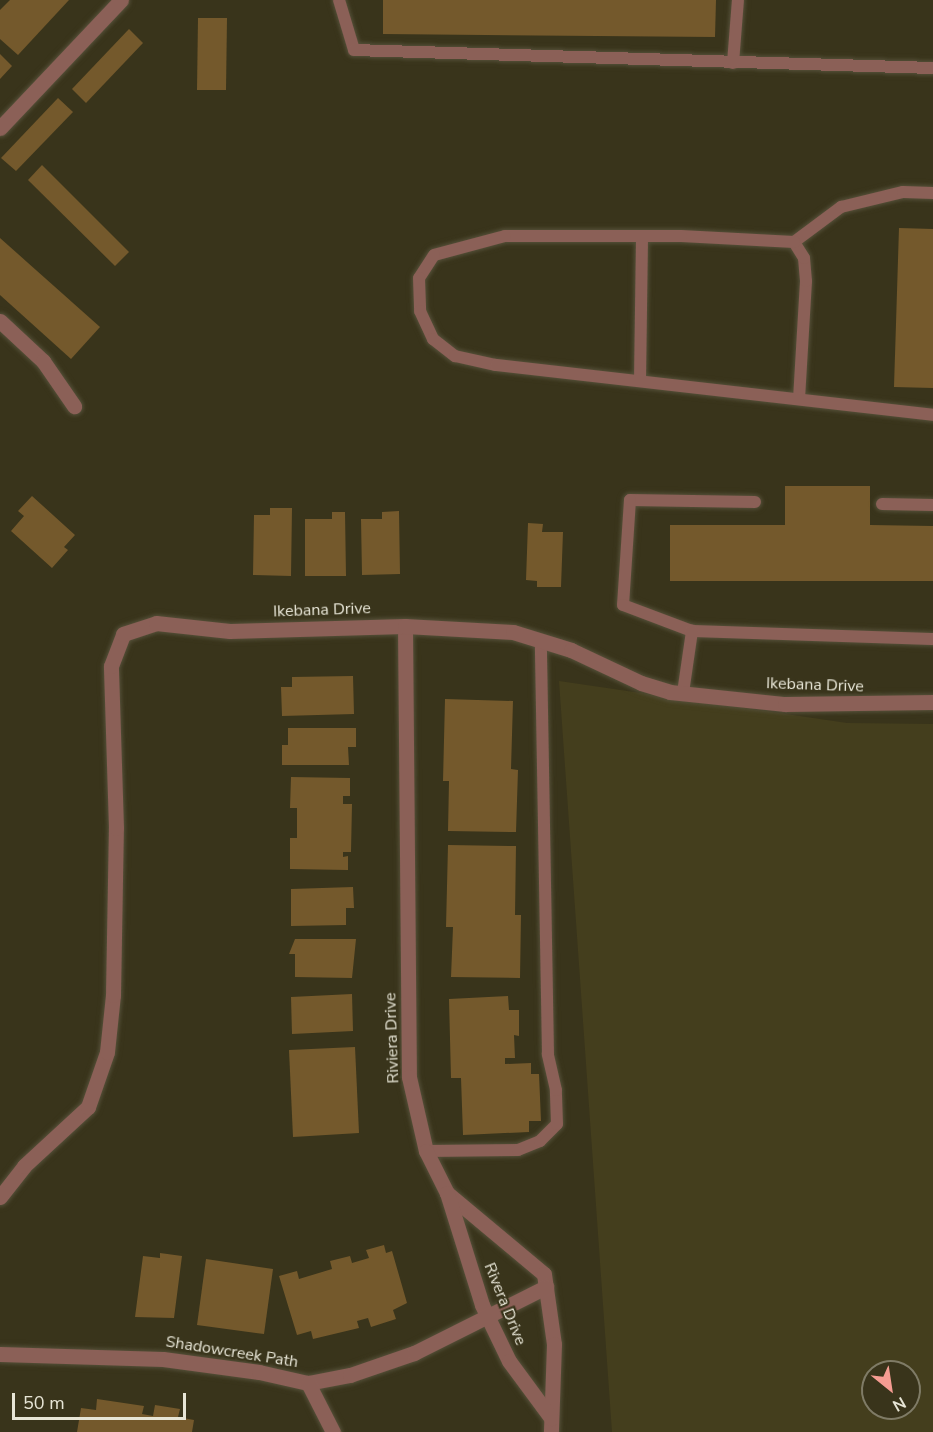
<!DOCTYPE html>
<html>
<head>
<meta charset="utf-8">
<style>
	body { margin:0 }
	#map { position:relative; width:933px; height:1432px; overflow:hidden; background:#39341b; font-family:"Nunito Sans",sans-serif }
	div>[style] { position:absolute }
	.built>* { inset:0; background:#443e1d }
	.building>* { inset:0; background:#74592c }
	.roads { filter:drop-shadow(0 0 2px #555039) drop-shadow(0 0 2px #555039) }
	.lane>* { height:12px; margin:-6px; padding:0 6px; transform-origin:6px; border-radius:6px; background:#8b6057 }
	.street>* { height:15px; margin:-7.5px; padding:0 7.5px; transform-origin:7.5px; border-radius:7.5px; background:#8b6057 }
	span { translate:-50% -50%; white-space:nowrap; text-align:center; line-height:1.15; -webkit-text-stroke:4.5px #39341b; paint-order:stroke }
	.street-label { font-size:16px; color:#e7e5d6 }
	.north { position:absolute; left:861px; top:1360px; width:60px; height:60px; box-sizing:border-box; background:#39341b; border:2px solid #7f7b66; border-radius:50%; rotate:150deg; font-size:16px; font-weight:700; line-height:24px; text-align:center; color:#e7e5d6 }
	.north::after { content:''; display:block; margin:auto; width:21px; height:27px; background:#f59c92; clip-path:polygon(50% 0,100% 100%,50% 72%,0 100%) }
	.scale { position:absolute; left:12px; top:1393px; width:174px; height:27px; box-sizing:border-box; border:3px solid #e7e5d6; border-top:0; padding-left:8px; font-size:18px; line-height:21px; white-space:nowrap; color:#e7e5d6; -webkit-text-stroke:4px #39341b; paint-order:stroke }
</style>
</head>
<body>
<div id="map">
	<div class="built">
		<div style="clip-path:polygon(evenodd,559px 681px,847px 723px,933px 724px,933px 1432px,612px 1432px,559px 681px,873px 1372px,909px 1372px,909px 1408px,873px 1408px,873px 1372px)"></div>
	</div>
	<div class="building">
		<div style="clip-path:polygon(10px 0,69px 0,18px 55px,0 39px,0 10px)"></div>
		<div style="clip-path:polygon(383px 0,716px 0,715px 37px,383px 34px)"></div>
		<div style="clip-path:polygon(198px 18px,227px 18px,226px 90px,197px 90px)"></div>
		<div style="clip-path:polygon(129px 29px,143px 43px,86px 103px,72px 89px)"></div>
		<div style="clip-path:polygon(0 54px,12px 66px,0 79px)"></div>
		<div style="clip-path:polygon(58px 98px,73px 112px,16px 171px,1px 158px)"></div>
		<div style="clip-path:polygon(42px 165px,129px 252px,115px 266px,28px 180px)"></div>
		<div style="clip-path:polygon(899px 228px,933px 229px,933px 388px,894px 387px)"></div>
		<div style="clip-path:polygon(0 238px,100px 327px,71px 359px,0 295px)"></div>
		<div style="clip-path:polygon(785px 486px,870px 486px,870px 525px,933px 526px,933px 581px,670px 581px,670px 525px,785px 525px)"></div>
		<div style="clip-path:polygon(32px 496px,75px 535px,64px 547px,68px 550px,52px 568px,11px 531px,24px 516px,18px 511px)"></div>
		<div style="clip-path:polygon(270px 508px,292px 508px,291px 576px,253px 575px,254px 515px,270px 515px)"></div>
		<div style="clip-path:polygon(399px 511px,400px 574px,362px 575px,361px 519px,382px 519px,382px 512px)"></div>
		<div style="clip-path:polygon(332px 512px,345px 512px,346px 576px,305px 576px,305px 519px,332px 519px)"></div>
		<div style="clip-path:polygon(528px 523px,543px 524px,542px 532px,563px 532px,561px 587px,537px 587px,537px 581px,526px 580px)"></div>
		<div style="clip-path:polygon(353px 676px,354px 714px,282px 716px,281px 687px,292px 687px,292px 677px)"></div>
		<div style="clip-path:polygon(445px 699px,513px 701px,511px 769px,518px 770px,516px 832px,448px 831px,449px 781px,443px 781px)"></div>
		<div style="clip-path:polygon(288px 728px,356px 728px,356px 747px,348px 747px,349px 765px,282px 765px,282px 745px,288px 745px)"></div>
		<div style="clip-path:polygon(291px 777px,350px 778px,350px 796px,343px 796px,343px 804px,352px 804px,351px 852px,343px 852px,343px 857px,348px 856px,348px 870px,290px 869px,290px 838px,297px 838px,297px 808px,290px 808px)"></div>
		<div style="clip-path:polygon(448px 845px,516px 846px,515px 915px,521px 915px,520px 978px,451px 977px,453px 927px,446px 927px)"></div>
		<div style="clip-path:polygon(353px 887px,354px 908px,346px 908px,346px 925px,291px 926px,291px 889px)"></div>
		<div style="clip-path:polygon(295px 939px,356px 939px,352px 978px,295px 977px,295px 954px,289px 954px)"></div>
		<div style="clip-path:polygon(352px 994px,353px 1031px,292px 1034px,291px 997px)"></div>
		<div style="clip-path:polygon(508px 996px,509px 1010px,519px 1010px,519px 1036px,514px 1035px,515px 1058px,505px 1058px,505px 1064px,531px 1063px,531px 1074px,539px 1074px,541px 1121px,529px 1121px,529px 1132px,463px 1135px,461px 1078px,451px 1078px,449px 999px)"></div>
		<div style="clip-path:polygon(355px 1047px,359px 1133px,293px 1137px,289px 1050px)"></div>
		<div style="clip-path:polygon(384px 1245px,386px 1253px,392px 1251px,407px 1303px,393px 1310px,396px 1319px,371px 1327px,368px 1318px,357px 1321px,359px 1328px,313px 1339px,311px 1331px,297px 1335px,279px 1276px,297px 1271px,299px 1279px,332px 1269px,330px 1261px,350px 1256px,352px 1263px,369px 1258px,366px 1250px)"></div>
		<div style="clip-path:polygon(160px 1253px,182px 1256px,174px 1318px,135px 1317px,143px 1256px,160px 1258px)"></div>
		<div style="clip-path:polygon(206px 1259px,273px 1269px,264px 1334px,197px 1325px)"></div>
		<div style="clip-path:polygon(97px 1399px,144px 1406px,142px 1414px,153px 1416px,155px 1405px,180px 1409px,178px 1417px,194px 1420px,192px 1432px,77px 1432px,81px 1408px,96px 1410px)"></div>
	</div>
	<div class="roads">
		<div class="lane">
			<div style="left:339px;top:0;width:52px;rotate:73.3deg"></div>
			<div style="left:354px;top:50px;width:579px;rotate:1.78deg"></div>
			<div style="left:733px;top:63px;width:63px;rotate:-85.5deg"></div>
			<div style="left:794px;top:242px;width:59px;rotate:-36.7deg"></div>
			<div style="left:841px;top:207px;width:64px;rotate:-13.6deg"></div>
			<div style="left:903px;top:192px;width:30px;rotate:2deg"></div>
			<div style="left:640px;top:381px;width:145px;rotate:-89.2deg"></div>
			<div style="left:799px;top:399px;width:118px;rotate:-86.6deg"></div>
			<div style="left:806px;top:281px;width:23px;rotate:-95deg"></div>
			<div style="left:804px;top:258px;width:19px;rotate:-122deg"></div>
			<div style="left:794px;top:242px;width:113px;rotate:-177deg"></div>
			<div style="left:681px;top:236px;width:176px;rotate:180deg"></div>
			<div style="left:505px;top:236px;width:73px;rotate:165deg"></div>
			<div style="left:434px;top:255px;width:27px;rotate:123deg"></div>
			<div style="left:419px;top:278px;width:33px;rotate:88deg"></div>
			<div style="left:420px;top:311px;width:31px;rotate:65deg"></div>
			<div style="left:433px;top:339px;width:28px;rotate:38deg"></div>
			<div style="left:455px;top:356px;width:42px;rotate:12.4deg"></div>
			<div style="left:496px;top:365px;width:440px;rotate:6.5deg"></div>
			<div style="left:755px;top:502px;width:125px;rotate:-179.1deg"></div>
			<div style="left:630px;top:500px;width:105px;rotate:93.8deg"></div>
			<div style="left:623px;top:605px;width:74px;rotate:20.6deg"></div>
			<div style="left:692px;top:631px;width:241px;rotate:1.9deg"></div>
			<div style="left:882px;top:504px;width:51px;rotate:1.1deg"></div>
			<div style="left:683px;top:693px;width:63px;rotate:-81.7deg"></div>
			<div style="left:426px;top:1151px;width:92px;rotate:-0.6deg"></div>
			<div style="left:518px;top:1150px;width:24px;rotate:-22deg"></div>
			<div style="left:540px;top:1141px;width:24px;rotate:-45deg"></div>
			<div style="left:557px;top:1124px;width:34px;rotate:-92deg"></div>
			<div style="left:556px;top:1090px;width:37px;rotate:-103deg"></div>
			<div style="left:548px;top:1054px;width:414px;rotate:-91deg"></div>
		</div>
		<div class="street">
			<div style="left:0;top:128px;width:176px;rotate:-46.6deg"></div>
			<div style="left:0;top:321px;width:59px;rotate:42.9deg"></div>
			<div style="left:43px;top:361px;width:55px;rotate:55.4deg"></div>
			<div style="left:405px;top:626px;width:451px;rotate:89.5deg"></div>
			<div style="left:409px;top:1077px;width:76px;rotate:77.1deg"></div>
			<div style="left:426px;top:1151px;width:47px;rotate:63.4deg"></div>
			<div style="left:447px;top:1193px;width:126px;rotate:39.9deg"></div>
			<div style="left:544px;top:1274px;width:71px;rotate:81.9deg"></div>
			<div style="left:554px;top:1344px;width:88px;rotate:92deg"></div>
			<div style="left:447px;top:1193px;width:117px;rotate:72.6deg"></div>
			<div style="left:482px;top:1305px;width:62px;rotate:64.3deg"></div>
			<div style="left:509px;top:1361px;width:71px;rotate:53.6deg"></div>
			<div style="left:0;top:1197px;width:39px;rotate:-52deg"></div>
			<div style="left:24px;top:1166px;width:87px;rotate:-42.7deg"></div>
			<div style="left:88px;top:1107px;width:58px;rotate:-70.9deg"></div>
			<div style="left:107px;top:1052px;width:57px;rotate:-84deg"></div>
			<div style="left:113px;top:995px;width:167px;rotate:-89deg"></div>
			<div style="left:116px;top:828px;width:162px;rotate:-91.8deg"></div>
			<div style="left:111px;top:666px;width:34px;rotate:-69deg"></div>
			<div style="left:123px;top:634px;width:35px;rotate:-18deg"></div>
			<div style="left:156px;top:623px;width:74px;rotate:6.2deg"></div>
			<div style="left:230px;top:631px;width:175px;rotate:-1.6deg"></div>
			<div style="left:405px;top:626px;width:108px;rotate:3.2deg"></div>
			<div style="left:513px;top:632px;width:61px;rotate:17.2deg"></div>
			<div style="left:571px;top:650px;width:77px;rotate:25.2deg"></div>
			<div style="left:641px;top:683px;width:30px;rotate:17deg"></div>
			<div style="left:670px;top:692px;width:116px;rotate:6deg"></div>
			<div style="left:785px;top:704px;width:148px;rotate:-0.8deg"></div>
			<div style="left:0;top:1354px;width:163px;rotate:1.8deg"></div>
			<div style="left:163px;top:1359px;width:97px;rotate:7.7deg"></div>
			<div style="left:259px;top:1372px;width:50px;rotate:12.7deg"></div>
			<div style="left:308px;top:1383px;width:43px;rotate:-10.8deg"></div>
			<div style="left:350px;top:1375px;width:68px;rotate:-19deg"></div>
			<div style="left:414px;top:1353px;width:148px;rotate:-26.6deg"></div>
			<div style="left:308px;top:1383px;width:55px;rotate:63deg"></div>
		</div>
	</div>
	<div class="street-label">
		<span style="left:322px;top:610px;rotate:-2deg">Ikebana Drive</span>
		<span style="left:815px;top:685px;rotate:2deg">Ikebana Drive</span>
		<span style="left:392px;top:1038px;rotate:-92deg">Riviera Drive</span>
		<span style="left:505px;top:1304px;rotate:68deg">Rivera Drive</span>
		<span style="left:232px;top:1352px;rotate:9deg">Shadowcreek Path</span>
	</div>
	<div class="north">N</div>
	<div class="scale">50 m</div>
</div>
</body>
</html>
